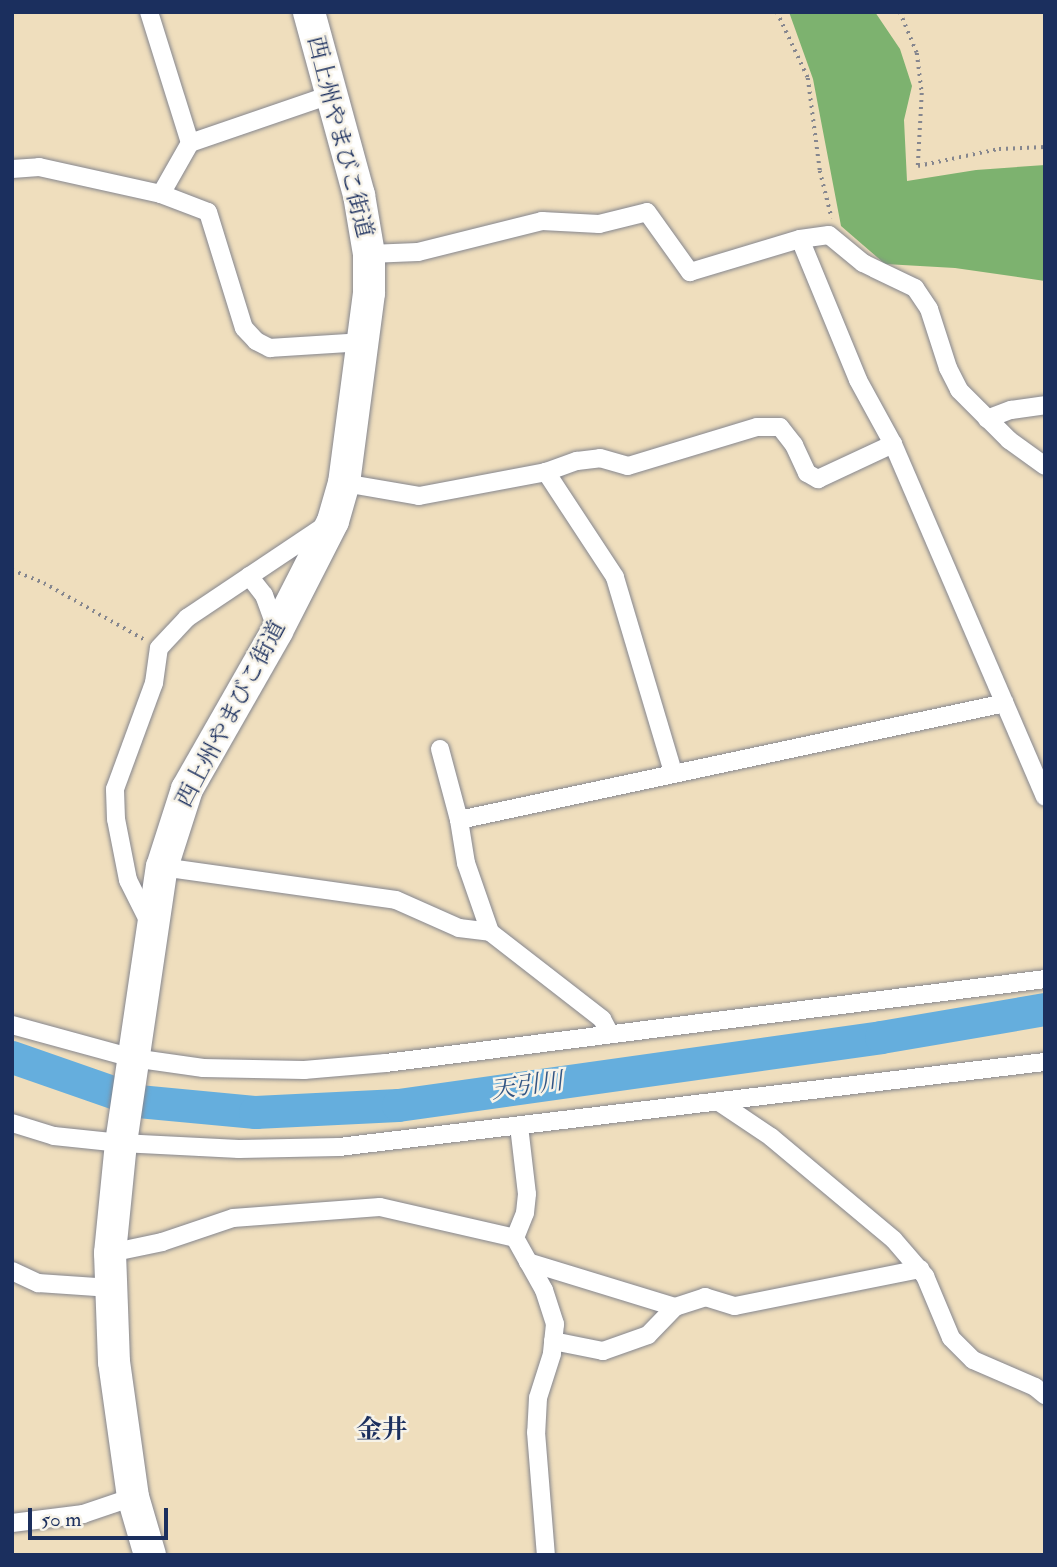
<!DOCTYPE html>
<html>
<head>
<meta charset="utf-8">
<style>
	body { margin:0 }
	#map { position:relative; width:1057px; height:1567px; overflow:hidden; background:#efdebd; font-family:"IM FELL Double Pica","Noto Serif JP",serif }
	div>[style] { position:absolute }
	.forest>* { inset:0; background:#7db26f }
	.river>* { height:33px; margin:-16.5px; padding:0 16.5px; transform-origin:16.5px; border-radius:16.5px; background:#65aedd }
	.path>* { height:3.5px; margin-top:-1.75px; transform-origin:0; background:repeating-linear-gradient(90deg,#85868e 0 2px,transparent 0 7px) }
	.roads { filter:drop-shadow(0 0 2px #85868e) drop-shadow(0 0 2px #85868e) }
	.street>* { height:18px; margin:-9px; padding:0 9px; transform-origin:9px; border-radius:9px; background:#fff }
	.highway>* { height:32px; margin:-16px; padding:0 16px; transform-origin:16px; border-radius:16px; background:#fff }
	span { translate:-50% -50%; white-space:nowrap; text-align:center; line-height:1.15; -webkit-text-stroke:5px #f7f3e8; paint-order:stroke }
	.street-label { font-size:23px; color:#1b2f5e }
	.water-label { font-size:24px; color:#315584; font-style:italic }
	.quarter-label { font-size:26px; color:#1b2f5e; font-weight:700 }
	.frame { position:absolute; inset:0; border:14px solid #1b2f5e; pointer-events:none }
	.scale { position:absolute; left:28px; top:1508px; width:140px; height:32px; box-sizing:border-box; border:4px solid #1b2f5e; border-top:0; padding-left:9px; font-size:21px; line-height:24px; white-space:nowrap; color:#1b2f5e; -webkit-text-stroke:5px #f7f3e8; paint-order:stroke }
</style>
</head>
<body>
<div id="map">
	<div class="forest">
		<div style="clip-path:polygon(789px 12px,875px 12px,900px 49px,912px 86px,904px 120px,907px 181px,976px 170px,1045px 165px,1045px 281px,955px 268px,885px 264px,841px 226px,813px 79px)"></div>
	</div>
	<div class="river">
		<div style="left:12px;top:1057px;width:133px;rotate:19.2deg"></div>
		<div style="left:138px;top:1101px;width:118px;rotate:5.4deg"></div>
		<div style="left:255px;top:1112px;width:143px;rotate:-2.8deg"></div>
		<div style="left:398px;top:1105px;width:488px;rotate:-8deg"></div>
		<div style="left:881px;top:1037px;width:166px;rotate:-9.7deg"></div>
	</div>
	<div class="path">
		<div style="left:777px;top:12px;width:73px;rotate:64.8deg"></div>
		<div style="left:808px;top:78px;width:94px;rotate:82.6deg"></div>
		<div style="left:820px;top:171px;width:49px;rotate:76deg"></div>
		<div style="left:900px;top:12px;width:44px;rotate:67.5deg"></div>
		<div style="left:917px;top:53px;width:40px;rotate:82.9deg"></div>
		<div style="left:922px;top:93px;width:73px;rotate:93.1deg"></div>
		<div style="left:918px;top:166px;width:83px;rotate:-11.9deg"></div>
		<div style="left:999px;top:149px;width:46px;rotate:-2.5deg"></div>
		<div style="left:12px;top:570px;width:35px;rotate:22deg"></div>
		<div style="left:44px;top:583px;width:116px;rotate:29.4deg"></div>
	</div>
	<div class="roads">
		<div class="street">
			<div style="left:149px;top:12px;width:137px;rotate:72.6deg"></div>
			<div style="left:12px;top:169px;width:27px;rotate:-4deg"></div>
			<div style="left:39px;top:167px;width:125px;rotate:12.5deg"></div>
			<div style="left:161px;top:194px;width:50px;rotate:21deg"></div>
			<div style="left:208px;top:212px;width:121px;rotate:72.8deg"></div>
			<div style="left:244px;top:328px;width:18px;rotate:47deg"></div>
			<div style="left:256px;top:341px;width:16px;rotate:27deg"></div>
			<div style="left:270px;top:348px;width:93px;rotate:-3.7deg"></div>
			<div style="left:161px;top:194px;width:59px;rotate:-60.4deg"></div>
			<div style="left:190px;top:143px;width:151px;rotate:-18.9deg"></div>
			<div style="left:800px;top:239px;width:152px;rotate:67.6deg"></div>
			<div style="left:858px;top:380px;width:73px;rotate:61.3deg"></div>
			<div style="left:893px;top:444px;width:384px;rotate:66.7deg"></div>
			<div style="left:369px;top:254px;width:49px;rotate:-2.3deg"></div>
			<div style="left:418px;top:252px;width:128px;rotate:-14deg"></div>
			<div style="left:542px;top:221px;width:57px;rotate:3deg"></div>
			<div style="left:599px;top:224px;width:49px;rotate:-14deg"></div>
			<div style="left:647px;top:212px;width:74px;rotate:54.4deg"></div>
			<div style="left:690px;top:272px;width:115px;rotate:-16.7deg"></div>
			<div style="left:800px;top:239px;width:29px;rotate:-8deg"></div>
			<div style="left:829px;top:235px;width:44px;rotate:39.5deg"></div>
			<div style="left:863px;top:263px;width:58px;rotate:25.7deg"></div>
			<div style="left:915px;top:288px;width:25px;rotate:56deg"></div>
			<div style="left:929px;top:309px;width:62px;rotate:72.1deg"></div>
			<div style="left:948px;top:368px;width:25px;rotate:63deg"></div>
			<div style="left:959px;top:390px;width:71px;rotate:45deg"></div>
			<div style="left:1009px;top:440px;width:44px;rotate:35.8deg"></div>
			<div style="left:987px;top:419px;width:26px;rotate:-21deg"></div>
			<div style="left:1011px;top:410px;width:34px;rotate:-8deg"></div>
			<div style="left:344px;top:483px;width:76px;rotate:9.8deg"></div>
			<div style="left:419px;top:496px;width:129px;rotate:-10.7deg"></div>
			<div style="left:249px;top:576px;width:24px;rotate:52deg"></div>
			<div style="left:264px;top:595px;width:38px;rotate:70deg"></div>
			<div style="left:440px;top:749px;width:73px;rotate:75deg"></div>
			<div style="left:459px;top:820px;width:44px;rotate:80.8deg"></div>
			<div style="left:466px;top:863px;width:73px;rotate:70.8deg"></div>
			<div style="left:490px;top:932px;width:142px;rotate:37.8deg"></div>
			<div style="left:602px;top:1019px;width:17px;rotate:62deg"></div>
			<div style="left:673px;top:772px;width:203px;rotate:-106.6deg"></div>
			<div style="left:615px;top:577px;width:126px;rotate:-123.3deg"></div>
			<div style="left:546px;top:472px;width:33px;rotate:-20deg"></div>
			<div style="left:577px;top:461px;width:23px;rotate:-7deg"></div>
			<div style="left:600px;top:458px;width:29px;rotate:16deg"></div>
			<div style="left:628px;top:466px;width:135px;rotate:-16.8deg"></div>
			<div style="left:757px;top:427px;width:23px"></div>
			<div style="left:780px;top:427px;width:23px;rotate:52deg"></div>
			<div style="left:794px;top:445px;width:31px;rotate:65deg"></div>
			<div style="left:807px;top:473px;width:13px;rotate:29deg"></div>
			<div style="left:818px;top:479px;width:83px;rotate:-25deg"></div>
			<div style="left:459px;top:820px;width:558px;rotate:-12.09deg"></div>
			<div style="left:162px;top:867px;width:236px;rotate:8deg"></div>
			<div style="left:396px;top:900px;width:69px;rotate:24deg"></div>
			<div style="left:459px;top:928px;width:31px;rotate:7deg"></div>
			<div style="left:151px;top:926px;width:51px;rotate:-116.6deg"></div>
			<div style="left:128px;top:880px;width:62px;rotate:-101.1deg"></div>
			<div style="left:116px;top:819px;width:30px;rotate:-92deg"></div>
			<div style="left:115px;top:789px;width:113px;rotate:-69.8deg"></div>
			<div style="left:154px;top:683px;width:35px;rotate:-82deg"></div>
			<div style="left:159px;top:648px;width:41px;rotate:-47deg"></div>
			<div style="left:187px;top:618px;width:167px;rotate:-33.8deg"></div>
			<div style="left:12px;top:1025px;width:125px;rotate:15.3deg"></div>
			<div style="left:133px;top:1058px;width:71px;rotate:8.1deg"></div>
			<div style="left:203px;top:1068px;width:101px;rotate:1.1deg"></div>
			<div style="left:304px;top:1070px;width:82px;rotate:-4.9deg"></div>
			<div style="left:386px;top:1063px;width:664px;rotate:-7.26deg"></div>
			<div style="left:719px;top:1102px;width:63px;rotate:33.9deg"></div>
			<div style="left:771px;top:1137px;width:160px;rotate:39.9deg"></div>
			<div style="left:894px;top:1240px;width:48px;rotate:49.3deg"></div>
			<div style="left:925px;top:1276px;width:67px;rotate:67.2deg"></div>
			<div style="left:951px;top:1338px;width:31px;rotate:45deg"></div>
			<div style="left:973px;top:1360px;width:68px;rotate:23.5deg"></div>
			<div style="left:1035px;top:1387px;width:13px;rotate:39deg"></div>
			<div style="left:12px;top:1123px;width:44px;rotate:17.2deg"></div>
			<div style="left:54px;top:1136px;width:67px;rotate:6deg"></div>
			<div style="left:121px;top:1143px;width:118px;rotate:2.9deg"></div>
			<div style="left:239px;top:1149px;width:100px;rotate:-1.1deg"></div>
			<div style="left:339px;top:1147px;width:711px;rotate:-6.87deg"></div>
			<div style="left:519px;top:1126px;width:68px;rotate:83.3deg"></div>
			<div style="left:527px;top:1194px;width:19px;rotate:96deg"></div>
			<div style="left:525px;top:1213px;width:27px;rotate:112deg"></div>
			<div style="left:515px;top:1238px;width:60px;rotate:60.9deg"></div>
			<div style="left:544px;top:1290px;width:36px;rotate:72deg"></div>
			<div style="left:555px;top:1324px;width:30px;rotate:96deg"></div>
			<div style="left:552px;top:1354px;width:46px;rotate:107.7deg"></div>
			<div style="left:538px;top:1398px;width:34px;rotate:93deg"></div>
			<div style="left:536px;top:1432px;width:123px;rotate:85.4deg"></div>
			<div style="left:110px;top:1253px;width:53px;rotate:-11.9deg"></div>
			<div style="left:162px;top:1242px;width:75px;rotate:-18.7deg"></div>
			<div style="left:233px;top:1218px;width:147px;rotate:-4.3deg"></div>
			<div style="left:380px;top:1207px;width:139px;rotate:12.9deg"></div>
			<div style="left:528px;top:1262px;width:154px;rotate:17deg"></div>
			<div style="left:675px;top:1307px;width:32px;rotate:-18deg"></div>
			<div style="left:705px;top:1297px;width:31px;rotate:17deg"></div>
			<div style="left:735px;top:1306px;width:189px;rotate:-11.3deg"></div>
			<div style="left:12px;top:1271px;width:29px;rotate:25deg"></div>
			<div style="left:38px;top:1283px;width:73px;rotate:3.9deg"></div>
			<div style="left:553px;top:1341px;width:51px;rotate:11.3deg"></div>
			<div style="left:603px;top:1351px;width:48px;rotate:-19.6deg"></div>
			<div style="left:648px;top:1335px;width:39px;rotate:-46deg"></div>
			<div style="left:12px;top:1523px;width:72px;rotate:-7.2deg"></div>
			<div style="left:83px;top:1514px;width:53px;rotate:-18.8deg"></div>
		</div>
		<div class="highway">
			<div style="left:150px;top:1555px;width:60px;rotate:-106.3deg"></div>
			<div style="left:133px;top:1497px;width:136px;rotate:-98deg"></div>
			<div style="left:114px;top:1362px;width:109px;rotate:-92.1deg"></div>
			<div style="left:110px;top:1253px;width:111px;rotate:-84.3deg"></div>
			<div style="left:121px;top:1143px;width:279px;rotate:-81.6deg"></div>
			<div style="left:162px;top:867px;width:82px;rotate:-72.2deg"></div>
			<div style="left:187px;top:789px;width:182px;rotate:-60.3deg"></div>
			<div style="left:277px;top:631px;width:123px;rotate:-63deg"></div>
			<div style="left:333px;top:521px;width:40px;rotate:-74deg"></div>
			<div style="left:344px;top:483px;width:192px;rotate:-82.5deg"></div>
			<div style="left:369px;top:293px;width:39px;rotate:-90deg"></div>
			<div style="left:369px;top:254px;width:60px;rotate:-99.6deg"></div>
			<div style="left:359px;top:195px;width:190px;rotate:-105.3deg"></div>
		</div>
	</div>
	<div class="street-label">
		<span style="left:340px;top:137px;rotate:76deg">西上州やまびこ街道</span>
		<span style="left:231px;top:714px;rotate:-62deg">西上州やまびこ街道</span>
	</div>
	<div class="water-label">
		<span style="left:527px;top:1086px;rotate:-8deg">天引川</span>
	</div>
	<div class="quarter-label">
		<span style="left:382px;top:1431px">金井</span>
	</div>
	<div class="frame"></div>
	<div class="scale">50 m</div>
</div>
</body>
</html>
